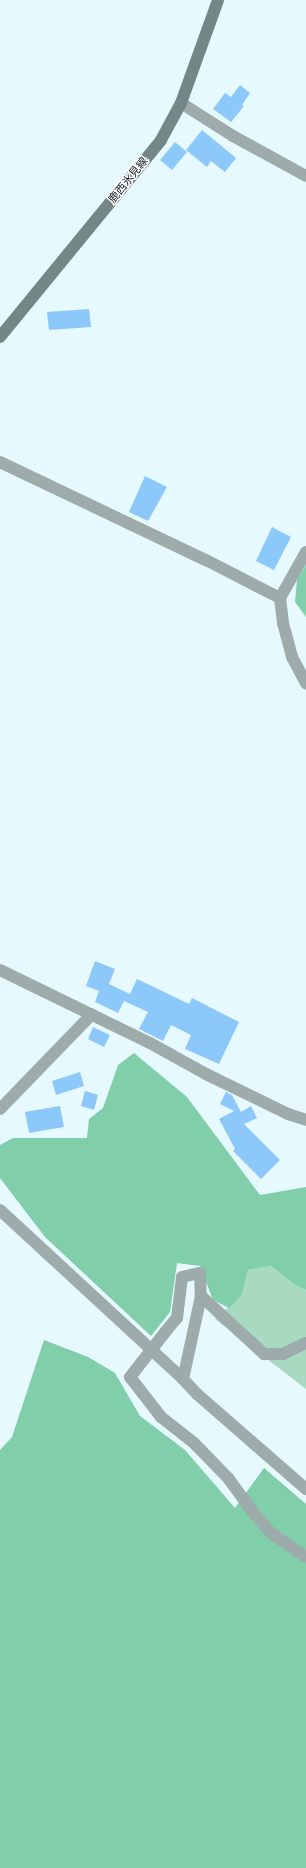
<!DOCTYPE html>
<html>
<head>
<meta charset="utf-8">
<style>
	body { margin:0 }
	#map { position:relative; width:306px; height:1868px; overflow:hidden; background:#e6f9fe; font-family:"IBM Plex Sans","Noto Sans JP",sans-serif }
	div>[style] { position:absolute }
	.green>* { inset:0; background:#a8dac1 }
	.forest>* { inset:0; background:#81ceaa }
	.building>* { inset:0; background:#8dc8fa }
	.minor>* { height:12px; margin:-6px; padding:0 6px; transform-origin:6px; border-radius:6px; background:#9dacaa }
	.tertiary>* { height:12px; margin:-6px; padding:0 6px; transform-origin:6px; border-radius:6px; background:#9dacaa }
	.secondary>* { height:12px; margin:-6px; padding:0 6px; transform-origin:6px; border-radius:6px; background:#738886 }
	.minor-bridge>* { height:12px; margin:-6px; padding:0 6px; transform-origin:6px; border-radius:6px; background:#9dacaa }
	span { translate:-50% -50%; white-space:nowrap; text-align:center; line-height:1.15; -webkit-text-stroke:3px #fff; paint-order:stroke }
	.street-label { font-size:11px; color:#101b1f }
</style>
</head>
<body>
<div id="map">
	<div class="green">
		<div style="clip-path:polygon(271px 1266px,295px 1285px,306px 1290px,306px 1389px,215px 1319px,242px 1295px,248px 1270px)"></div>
	</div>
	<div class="forest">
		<div style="clip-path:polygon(306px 565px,306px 617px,295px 602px,297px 580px)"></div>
		<div style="clip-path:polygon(134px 1053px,187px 1097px,260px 1195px,306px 1187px,306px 1290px,295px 1285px,271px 1266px,248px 1270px,242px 1295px,229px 1308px,213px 1300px,200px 1266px,177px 1263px,170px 1312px,151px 1336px,45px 1237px,0 1178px,0 1145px,13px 1138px,87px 1138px,89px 1119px,103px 1108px,118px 1065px)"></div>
		<div style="clip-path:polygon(44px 1340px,88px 1357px,115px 1373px,140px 1416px,185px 1450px,235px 1508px,264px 1468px,306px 1504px,306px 1868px,0 1868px,0 1450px,12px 1437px)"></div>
	</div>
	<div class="building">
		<div style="clip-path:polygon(240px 85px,250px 93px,242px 105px,244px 106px,231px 122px,213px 109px,225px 93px,231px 97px)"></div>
		<div style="clip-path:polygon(202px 130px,236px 158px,225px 172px,211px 161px,207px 167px,186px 150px)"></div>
		<div style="clip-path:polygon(175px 142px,187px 152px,172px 170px,160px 160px)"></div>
		<div style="clip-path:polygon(89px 309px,91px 327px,49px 330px,47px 312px)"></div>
		<div style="clip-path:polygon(145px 476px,167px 487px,148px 521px,129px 512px)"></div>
		<div style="clip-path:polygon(272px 527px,291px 537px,274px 570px,256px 561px)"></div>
		<div style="clip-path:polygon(95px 961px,115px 969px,109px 984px,130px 994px,137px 979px,189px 1004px,192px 998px,239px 1022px,219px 1064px,185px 1049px,191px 1035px,171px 1025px,163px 1041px,139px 1029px,148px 1012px,124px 1001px,118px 1013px,95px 1002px,99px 991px,86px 986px)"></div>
		<div style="clip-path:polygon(93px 1027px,110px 1035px,104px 1047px,88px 1039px)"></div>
		<div style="clip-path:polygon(80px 1072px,84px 1086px,56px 1095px,52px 1081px)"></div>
		<div style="clip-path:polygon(85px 1091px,98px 1095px,94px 1110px,81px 1106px)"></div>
		<div style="clip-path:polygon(226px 1092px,232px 1095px,241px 1112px,251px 1106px,257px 1118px,244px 1124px,280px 1160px,261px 1179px,233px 1151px,235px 1149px,219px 1119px,234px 1111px,220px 1104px)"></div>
		<div style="clip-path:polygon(60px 1106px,64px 1127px,29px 1133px,25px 1112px)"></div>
	</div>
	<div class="minor">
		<div style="left:181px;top:103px;width:62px;rotate:32.4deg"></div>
		<div style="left:233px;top:136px;width:83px;rotate:28.7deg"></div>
		<div style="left:0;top:462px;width:230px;rotate:25.5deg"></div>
		<div style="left:208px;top:561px;width:81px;rotate:27.2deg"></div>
		<div style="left:306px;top:552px;width:53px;rotate:119.5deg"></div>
		<div style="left:280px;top:598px;width:25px;rotate:83deg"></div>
		<div style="left:283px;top:623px;width:35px;rotate:75deg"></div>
		<div style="left:292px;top:657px;width:30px;rotate:62deg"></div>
		<div style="left:0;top:970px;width:167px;rotate:26deg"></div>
		<div style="left:150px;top:1043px;width:64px;rotate:29deg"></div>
		<div style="left:206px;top:1074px;width:91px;rotate:26deg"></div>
		<div style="left:288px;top:1114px;width:19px;rotate:18deg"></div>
		<div style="left:0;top:1109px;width:132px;rotate:-45.9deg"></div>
		<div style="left:201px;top:1296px;width:86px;rotate:42.6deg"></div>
		<div style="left:264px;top:1354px;width:19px"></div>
		<div style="left:283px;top:1354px;width:25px;rotate:-26deg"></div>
		<div style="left:166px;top:1331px;width:17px;rotate:-50deg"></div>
		<div style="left:177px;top:1318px;width:41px;rotate:-83deg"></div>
		<div style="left:182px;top:1277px;width:18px;rotate:-13deg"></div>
		<div style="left:200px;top:1273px;width:23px;rotate:88deg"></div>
		<div style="left:201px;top:1296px;width:85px;rotate:102.2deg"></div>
		<div style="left:141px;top:1363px;width:18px;rotate:128deg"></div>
		<div style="left:130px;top:1377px;width:51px;rotate:52.2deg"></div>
		<div style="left:161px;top:1417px;width:42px;rotate:38.2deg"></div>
		<div style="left:194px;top:1443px;width:49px;rotate:45.8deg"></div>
		<div style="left:228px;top:1478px;width:39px;rotate:54deg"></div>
		<div style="left:251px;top:1510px;width:30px;rotate:49deg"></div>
		<div style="left:271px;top:1533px;width:42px;rotate:34.4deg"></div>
	</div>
	<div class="tertiary">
		<div style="left:0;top:1210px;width:249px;rotate:42.7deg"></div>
		<div style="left:183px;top:1379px;width:21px;rotate:47deg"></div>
		<div style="left:197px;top:1394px;width:145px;rotate:41.1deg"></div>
	</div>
	<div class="secondary">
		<div style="left:0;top:337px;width:254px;rotate:-50.7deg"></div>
		<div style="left:161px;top:140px;width:42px;rotate:-61.6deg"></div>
		<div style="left:181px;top:103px;width:109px;rotate:-70.2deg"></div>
	</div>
	<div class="minor-bridge">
		<div style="left:141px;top:1363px;width:41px;rotate:-52deg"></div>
	</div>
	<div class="street-label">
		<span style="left:128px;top:180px;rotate:-51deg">鹿西氷見線</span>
	</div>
</div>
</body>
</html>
